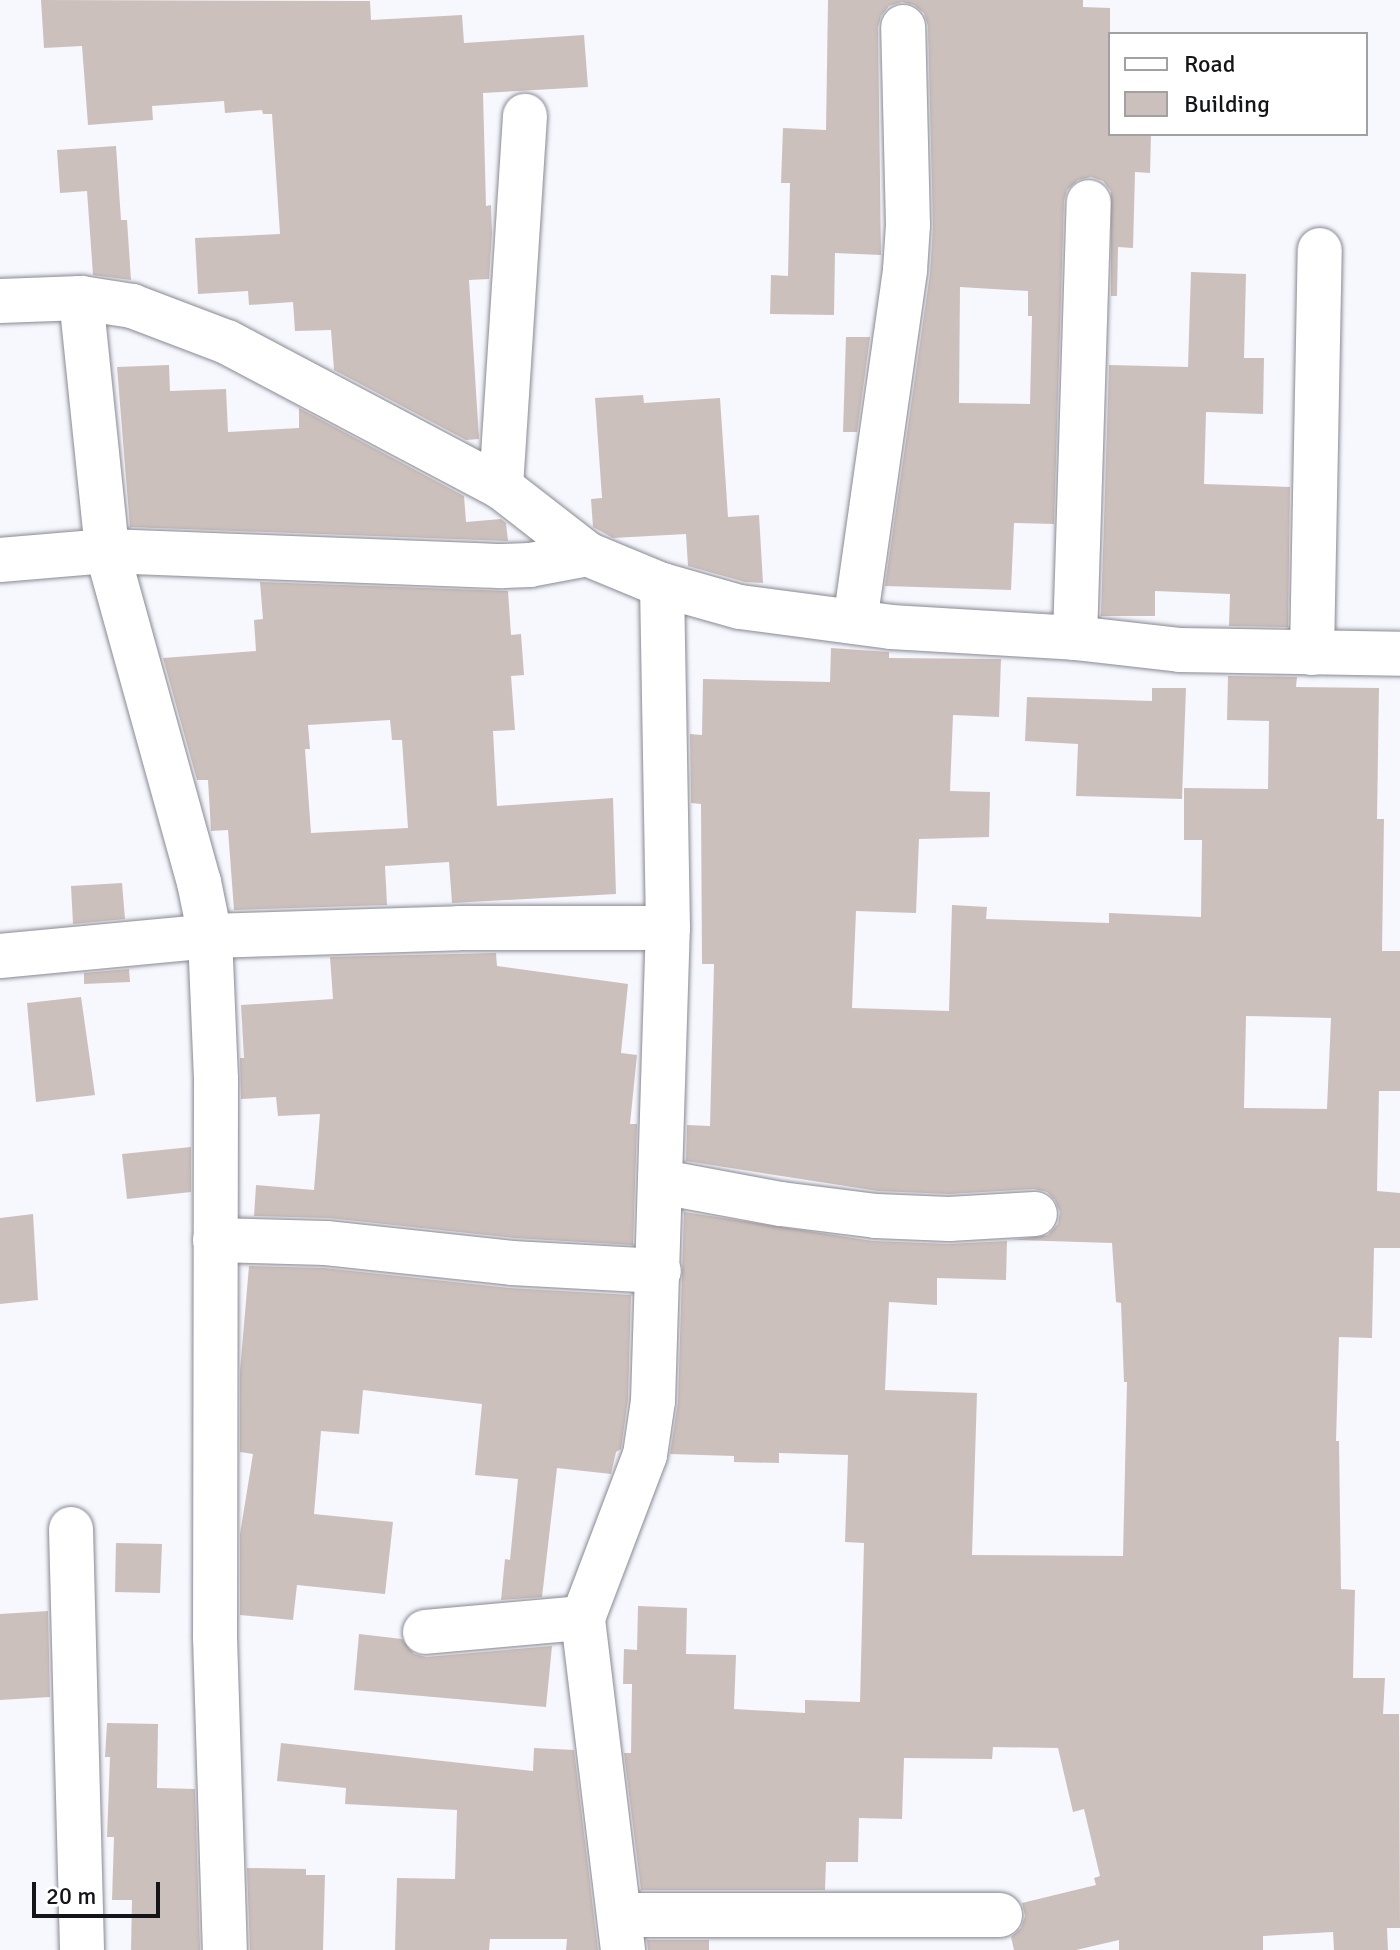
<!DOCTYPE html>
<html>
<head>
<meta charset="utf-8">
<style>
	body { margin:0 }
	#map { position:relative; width:1400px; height:1950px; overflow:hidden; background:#f7f7fe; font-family:Signika,sans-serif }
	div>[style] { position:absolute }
	.building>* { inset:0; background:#ccc0bc }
	.roads { filter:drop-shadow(0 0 2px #898993) drop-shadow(0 0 2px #898993) }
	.minor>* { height:44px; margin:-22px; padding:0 22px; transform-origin:22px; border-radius:22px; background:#fff }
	span { translate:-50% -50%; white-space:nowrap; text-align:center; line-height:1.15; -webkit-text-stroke:6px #fff; paint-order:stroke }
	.legend { position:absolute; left:1108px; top:32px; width:260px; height:104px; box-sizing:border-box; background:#fff; border:2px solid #a1a1a3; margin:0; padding:10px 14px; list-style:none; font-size:24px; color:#141518 }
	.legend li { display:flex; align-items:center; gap:16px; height:40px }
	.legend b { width:40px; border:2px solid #a1a1a3 }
	.scale { position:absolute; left:32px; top:1882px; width:128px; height:36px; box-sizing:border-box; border:4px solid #141518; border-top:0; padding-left:10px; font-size:24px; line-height:28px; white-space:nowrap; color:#141518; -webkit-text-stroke:6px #fff; paint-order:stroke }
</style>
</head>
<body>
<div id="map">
	<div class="building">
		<div style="clip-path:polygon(41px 0,370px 1px,371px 20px,462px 15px,464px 43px,584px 35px,588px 87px,483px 93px,486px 206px,491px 205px,492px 234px,489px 279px,469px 280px,479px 439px,466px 440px,334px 370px,331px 330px,295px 331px,293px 302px,249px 305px,248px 291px,198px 294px,195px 238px,280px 234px,272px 114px,263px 114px,262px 110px,225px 113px,224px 101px,152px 106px,153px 120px,88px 125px,82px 46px,44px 48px)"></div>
		<div style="clip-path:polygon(evenodd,828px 0,1083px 0,1083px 7px,1110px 8px,1110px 134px,1151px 134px,1150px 173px,1135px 172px,1133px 248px,1118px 247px,1117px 296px,1111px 296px,1111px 191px,1103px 181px,1091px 177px,1078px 180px,1067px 190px,1064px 201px,1054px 524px,1014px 523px,1011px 590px,885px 586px,930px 274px,933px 227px,928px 26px,924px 13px,914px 5px,902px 2px,889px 6px,881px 16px,878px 27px,881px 255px,835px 253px,834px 315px,770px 314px,771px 275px,788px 276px,790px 183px,781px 183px,783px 128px,826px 130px,828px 0,960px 287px,1028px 291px,1028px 316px,1032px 316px,1030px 404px,959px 403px,960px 287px)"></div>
		<div style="clip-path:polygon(116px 146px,121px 220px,127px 220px,131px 280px,93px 275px,87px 191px,60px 193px,57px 150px)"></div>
		<div style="clip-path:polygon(1191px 272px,1246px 274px,1244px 358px,1264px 358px,1263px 414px,1206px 412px,1204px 484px,1290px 487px,1288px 627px,1229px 626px,1230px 594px,1155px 591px,1155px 616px,1101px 616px,1109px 365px,1188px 367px)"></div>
		<div style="clip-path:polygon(846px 337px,870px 337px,857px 432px,843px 432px)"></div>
		<div style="clip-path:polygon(169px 365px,170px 391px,226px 389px,228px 432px,299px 428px,299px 408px,464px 496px,466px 522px,501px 519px,506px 523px,508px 541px,130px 527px,117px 367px)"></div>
		<div style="clip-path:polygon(643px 395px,644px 403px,720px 398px,728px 517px,759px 515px,763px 583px,745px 582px,688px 566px,686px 534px,613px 538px,593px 527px,591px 499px,602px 498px,595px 398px)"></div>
		<div style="clip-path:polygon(evenodd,260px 582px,508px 591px,511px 635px,521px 634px,524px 675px,511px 676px,515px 730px,493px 731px,497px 806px,613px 798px,616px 894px,452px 903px,449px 862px,385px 866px,387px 905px,234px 910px,228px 830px,211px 831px,208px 780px,197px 780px,163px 658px,256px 651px,254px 620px,263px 619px,260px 582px,390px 720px,392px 740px,402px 740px,408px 828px,311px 833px,305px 749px,310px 749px,308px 725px,390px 720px)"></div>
		<div style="clip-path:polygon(evenodd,831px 648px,889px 652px,889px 658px,1001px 659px,999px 717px,953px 715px,950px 791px,990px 792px,989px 837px,919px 839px,916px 913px,856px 911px,852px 1008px,949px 1011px,952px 905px,987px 907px,986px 919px,1109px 923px,1109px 913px,1201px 917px,1202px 840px,1184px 840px,1184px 788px,1268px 789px,1269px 721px,1227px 720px,1228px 676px,1297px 677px,1296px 687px,1379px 688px,1377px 819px,1384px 819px,1382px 951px,1400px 951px,1400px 1091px,1379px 1091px,1377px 1191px,1400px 1193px,1400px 1248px,1374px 1248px,1372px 1338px,1339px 1337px,1336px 1441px,1339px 1441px,1341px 1589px,1355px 1590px,1353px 1678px,1385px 1678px,1383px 1714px,1399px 1714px,1400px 1928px,1387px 1928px,1388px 1950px,1334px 1950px,1333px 1932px,1263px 1936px,1263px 1950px,1119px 1950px,1119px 1940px,1076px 1950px,1014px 1950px,1011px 1937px,1021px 1928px,1025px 1916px,1022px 1903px,1096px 1885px,1094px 1878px,1100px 1876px,1084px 1809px,1073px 1812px,1058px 1748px,993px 1747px,992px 1759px,904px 1758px,902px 1819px,859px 1818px,858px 1862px,826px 1862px,825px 1890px,641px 1890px,624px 1753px,631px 1753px,632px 1684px,623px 1684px,624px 1649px,637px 1650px,638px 1606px,687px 1608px,686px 1654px,736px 1655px,734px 1709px,805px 1713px,805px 1700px,860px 1702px,864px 1543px,845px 1542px,848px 1455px,779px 1453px,779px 1463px,734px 1462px,734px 1456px,670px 1454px,678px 1402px,684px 1212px,873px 1241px,948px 1244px,1007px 1241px,1006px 1280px,937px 1278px,937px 1305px,889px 1302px,885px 1390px,977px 1393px,972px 1555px,1123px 1556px,1127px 1382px,1124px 1382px,1121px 1303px,1116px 1302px,1112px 1243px,1013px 1240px,1048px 1235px,1058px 1224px,1060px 1212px,1055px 1200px,1047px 1192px,1034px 1189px,949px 1194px,878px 1191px,686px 1161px,687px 1125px,710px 1126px,714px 964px,702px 964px,701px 804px,691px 803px,690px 734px,702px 735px,703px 679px,830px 682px,831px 648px,1246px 1016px,1331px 1018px,1327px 1109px,1244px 1108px,1246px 1016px)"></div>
		<div style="clip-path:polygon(1152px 688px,1186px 688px,1182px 799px,1076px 796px,1078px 744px,1025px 741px,1027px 697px,1152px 701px)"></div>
		<div style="clip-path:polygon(122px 883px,125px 919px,73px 924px,71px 886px)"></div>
		<div style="clip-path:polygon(496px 953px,497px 966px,628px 984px,621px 1053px,637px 1055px,630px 1124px,637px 1124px,633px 1245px,514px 1238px,329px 1218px,254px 1216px,256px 1185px,314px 1190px,320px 1114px,278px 1116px,276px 1097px,241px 1099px,240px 1058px,244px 1058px,241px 1005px,333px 999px,330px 957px)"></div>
		<div style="clip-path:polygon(129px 969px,130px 982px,84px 984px,84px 973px)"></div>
		<div style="clip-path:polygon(81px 997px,95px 1095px,36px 1102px,27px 1003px)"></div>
		<div style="clip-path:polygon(191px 1147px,191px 1192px,127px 1199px,122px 1154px)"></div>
		<div style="clip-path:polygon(33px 1214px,38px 1300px,0 1304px,0 1218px)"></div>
		<div style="clip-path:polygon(249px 1266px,324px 1268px,509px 1288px,631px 1295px,628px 1399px,621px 1449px,616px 1452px,611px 1474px,557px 1468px,542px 1597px,501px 1600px,505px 1559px,510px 1560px,518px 1479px,475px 1475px,482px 1404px,363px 1390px,359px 1434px,321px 1431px,314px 1514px,393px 1522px,385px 1594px,297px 1585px,293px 1620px,240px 1615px,240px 1534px,253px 1454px,240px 1452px,240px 1371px)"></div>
		<div style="clip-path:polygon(116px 1543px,162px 1544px,160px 1593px,115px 1592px)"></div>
		<div style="clip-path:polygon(48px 1611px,50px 1697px,0 1700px,0 1614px)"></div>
		<div style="clip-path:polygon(359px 1634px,402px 1639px,414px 1654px,426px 1657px,552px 1646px,546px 1707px,354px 1690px)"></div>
		<div style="clip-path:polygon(107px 1723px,158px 1724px,157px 1788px,195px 1789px,200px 1950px,131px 1950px,132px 1900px,112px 1900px,114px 1837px,107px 1837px,110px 1757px,105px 1757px)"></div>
		<div style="clip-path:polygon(281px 1743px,533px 1771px,534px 1748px,574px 1750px,598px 1950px,566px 1950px,567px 1939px,490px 1939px,489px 1950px,395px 1950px,397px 1878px,455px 1879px,457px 1810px,345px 1804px,346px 1788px,277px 1781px)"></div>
		<div style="clip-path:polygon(247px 1868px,306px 1869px,306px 1875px,325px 1875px,323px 1950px,250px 1950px)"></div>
		<div style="clip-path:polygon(647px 1940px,709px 1940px,709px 1950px,648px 1950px)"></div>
	</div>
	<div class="roads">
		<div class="minor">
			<div style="left:81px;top:298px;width:254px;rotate:84.1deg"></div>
			<div style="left:107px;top:551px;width:344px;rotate:74.5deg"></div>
			<div style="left:199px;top:882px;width:55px;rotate:78.5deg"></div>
			<div style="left:210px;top:936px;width:143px;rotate:87.6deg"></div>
			<div style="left:216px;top:1079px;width:558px;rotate:90.1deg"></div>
			<div style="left:215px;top:1637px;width:313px;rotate:88.2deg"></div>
			<div style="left:0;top:301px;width:81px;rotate:-2.1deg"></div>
			<div style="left:81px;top:298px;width:52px;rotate:8.9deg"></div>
			<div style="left:132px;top:306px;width:102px;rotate:20.8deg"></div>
			<div style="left:227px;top:342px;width:310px;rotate:27.9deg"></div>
			<div style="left:501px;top:487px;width:109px;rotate:37.9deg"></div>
			<div style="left:587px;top:554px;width:81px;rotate:22.5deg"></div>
			<div style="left:662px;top:585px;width:81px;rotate:15.8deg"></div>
			<div style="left:740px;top:607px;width:152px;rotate:7.5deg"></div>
			<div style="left:891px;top:627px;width:184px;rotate:3.4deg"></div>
			<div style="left:1075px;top:638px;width:106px;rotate:6.5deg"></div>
			<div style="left:1180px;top:650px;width:220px;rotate:1deg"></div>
			<div style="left:501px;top:487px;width:372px;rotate:-86.3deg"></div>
			<div style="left:0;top:560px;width:107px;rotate:-4.8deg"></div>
			<div style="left:107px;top:551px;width:396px;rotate:2.2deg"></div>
			<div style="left:503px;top:566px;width:27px;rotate:-2deg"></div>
			<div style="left:530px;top:565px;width:58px;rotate:-10.9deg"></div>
			<div style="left:855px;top:622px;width:356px;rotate:-81.9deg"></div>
			<div style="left:905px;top:270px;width:45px;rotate:-86.2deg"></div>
			<div style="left:908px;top:225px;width:198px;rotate:-91.4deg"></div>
			<div style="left:1075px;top:638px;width:436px;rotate:-88.2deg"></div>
			<div style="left:1312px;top:653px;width:403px;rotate:-88.9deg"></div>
			<div style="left:0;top:956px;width:211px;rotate:-5.4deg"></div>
			<div style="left:210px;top:936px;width:249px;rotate:-1.8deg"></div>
			<div style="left:459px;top:928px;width:209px"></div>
			<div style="left:662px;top:1182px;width:121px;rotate:10.5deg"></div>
			<div style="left:781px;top:1204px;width:96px;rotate:7.2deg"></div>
			<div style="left:876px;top:1216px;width:73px;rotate:2.4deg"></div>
			<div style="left:949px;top:1219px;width:86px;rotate:-3.3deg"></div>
			<div style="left:215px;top:1240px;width:111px;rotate:1.5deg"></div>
			<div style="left:326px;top:1243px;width:187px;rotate:6.1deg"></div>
			<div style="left:512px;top:1263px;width:147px;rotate:3.1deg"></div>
			<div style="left:71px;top:1529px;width:421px;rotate:88.5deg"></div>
			<div style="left:425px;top:1632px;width:159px;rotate:-5.1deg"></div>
			<div style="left:620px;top:1915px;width:380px"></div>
			<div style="left:623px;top:1950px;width:334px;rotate:-96.9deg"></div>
			<div style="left:583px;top:1618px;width:174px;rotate:-69.2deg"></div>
			<div style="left:645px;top:1455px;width:55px;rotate:-81.6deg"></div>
			<div style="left:653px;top:1401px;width:473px;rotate:-88.2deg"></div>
			<div style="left:668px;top:928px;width:343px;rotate:-91deg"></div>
		</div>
	</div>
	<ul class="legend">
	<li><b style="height:10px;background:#fff"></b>Road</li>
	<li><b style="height:22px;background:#ccc0bc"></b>Building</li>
	</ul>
	<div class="scale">20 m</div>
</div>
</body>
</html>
